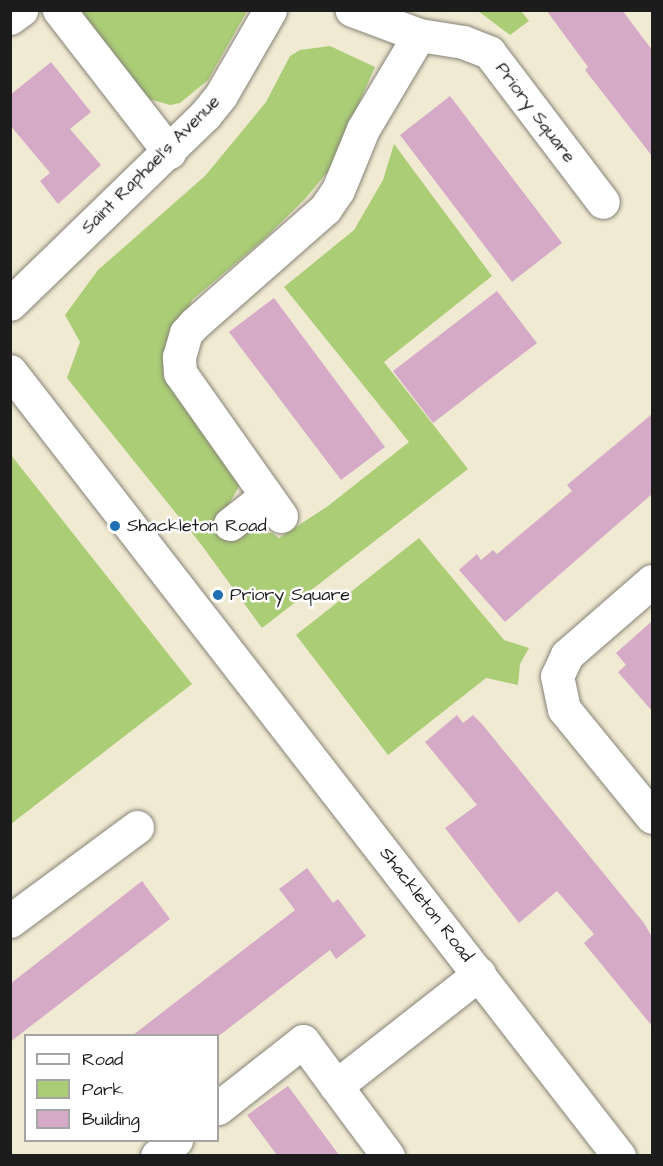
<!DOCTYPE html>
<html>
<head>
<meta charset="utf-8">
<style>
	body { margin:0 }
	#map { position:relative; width:663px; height:1166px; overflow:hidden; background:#f1ead3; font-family:"Architects Daughter",sans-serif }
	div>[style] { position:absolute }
	.green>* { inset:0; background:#abcd76 }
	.building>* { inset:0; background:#d5aac7 }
	.roads { filter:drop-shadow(0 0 2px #868378) drop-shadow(0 0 2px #868378) }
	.minor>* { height:33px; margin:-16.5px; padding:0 16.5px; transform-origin:16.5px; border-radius:16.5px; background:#fff }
	.tertiary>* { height:33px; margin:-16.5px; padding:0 16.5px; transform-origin:16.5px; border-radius:16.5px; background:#fff }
	.dots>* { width:16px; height:16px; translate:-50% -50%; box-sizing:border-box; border:3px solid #fff; border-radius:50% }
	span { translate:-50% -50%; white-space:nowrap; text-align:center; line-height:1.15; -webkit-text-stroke:5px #fff; paint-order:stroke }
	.street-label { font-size:18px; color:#1c1c1c }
	.poi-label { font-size:18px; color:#1c1c1c }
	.left { translate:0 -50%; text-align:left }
	.frame { position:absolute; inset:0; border:12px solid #1c1c1c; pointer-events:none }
	.legend { position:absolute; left:24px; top:1034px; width:195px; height:108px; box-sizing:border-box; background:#fff; border:2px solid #a4a4a4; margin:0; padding:8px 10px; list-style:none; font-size:18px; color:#1c1c1c }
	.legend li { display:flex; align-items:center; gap:12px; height:30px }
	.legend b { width:30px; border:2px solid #a4a4a4 }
</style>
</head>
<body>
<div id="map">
	<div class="green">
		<div style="clip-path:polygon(73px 11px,247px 11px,208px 80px,180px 103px,170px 105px,142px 97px)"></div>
		<div style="clip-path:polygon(478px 11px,521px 11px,529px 21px,510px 35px)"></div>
		<div style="clip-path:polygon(330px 46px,375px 67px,329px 170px,304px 200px,263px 240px,192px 300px,177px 333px,241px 483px,226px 509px,230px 539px,246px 533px,272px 533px,279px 538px,328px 506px,409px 442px,284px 287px,354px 230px,383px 180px,394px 144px,492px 276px,384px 362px,468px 469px,262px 628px,200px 543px,67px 378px,80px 342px,65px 315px,98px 270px,205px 176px,266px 102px,290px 56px,300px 50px)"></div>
		<div style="clip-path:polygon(11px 455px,192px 684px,11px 824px)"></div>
		<div style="clip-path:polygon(419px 538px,504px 640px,529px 648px,520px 664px,518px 685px,486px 678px,388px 755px,296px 635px)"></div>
	</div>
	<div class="building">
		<div style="clip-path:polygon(546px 10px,622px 10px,652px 50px,652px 156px,585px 70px,588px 67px)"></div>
		<div style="clip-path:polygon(51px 62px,91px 112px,70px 129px,101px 165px,58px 204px,40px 181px,50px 173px,10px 125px,10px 95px)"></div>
		<div style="clip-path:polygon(450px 96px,562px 243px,512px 282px,400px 135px)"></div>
		<div style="clip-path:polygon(497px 291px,537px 343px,433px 423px,393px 371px)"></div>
		<div style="clip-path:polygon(274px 298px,385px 447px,341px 480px,229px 332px)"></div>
		<div style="clip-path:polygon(652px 414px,652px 494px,505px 622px,459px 570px,477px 554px,481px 560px,493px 550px,497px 554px,572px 491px,567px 485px)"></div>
		<div style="clip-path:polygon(652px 621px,652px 711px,618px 672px,626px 665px,616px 653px)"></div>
		<div style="clip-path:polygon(457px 715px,463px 723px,473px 715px,482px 724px,644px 923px,652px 937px,652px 1026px,584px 943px,594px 934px,557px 891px,519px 923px,445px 828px,477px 805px,425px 742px)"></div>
		<div style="clip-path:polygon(307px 868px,333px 903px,338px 899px,366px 936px,336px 959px,330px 950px,220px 1035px,133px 1035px,295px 910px,279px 889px)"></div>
		<div style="clip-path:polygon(142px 881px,170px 919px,10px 1042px,10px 984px)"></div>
		<div style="clip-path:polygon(288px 1086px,339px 1155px,277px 1155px,247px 1115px)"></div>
	</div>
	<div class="roads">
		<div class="minor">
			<div style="left:59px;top:10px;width:180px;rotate:52.2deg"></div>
			<div style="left:10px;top:18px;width:14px;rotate:-36deg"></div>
			<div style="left:419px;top:35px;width:45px;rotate:9deg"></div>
			<div style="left:463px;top:42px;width:28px;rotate:21deg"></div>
			<div style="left:489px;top:52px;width:188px;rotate:52.8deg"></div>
			<div style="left:10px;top:304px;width:272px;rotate:-44.1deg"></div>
			<div style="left:205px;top:115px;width:26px;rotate:-51deg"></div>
			<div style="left:221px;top:95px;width:98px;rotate:-60deg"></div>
			<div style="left:281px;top:516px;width:175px;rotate:-125.2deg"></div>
			<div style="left:180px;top:373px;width:16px;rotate:-94deg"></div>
			<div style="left:179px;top:357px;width:25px;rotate:-74deg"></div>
			<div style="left:186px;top:333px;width:12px;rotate:-48deg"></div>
			<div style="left:194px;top:324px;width:174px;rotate:-41.3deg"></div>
			<div style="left:325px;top:209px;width:23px;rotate:-56deg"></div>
			<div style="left:338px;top:190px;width:66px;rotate:-67.7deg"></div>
			<div style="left:363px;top:129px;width:109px;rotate:-59.2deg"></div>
			<div style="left:419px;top:35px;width:72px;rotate:-159.5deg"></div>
			<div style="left:230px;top:524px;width:46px;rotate:-37.9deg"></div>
			<div style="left:652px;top:581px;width:113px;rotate:139deg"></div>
			<div style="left:567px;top:655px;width:23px;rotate:115deg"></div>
			<div style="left:557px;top:676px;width:34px;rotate:78deg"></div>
			<div style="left:564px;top:709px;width:139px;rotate:50.8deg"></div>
			<div style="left:10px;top:921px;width:158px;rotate:-36.5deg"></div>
			<div style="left:336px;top:1086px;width:87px;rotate:53.4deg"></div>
			<div style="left:218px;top:1108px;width:108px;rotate:-38.2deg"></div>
			<div style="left:303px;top:1041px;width:56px;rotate:53.7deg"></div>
			<div style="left:336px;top:1086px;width:182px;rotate:-38.1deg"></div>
			<div style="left:157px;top:1156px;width:25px;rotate:-40deg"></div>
		</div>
		<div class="tertiary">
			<div style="left:10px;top:371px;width:994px;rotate:52.2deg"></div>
		</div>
	</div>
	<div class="dots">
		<div style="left:115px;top:526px;background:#1f6fb2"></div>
		<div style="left:218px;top:595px;background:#1f6fb2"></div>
	</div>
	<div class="street-label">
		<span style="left:535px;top:113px;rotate:53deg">Priory Square</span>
		<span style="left:151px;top:165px;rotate:-45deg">Saint Raphael's Avenue</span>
		<span style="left:426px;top:905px;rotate:52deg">Shackleton Road</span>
	</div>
	<div class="poi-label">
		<span class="left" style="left:127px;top:526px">Shackleton Road</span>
		<span class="left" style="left:230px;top:595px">Priory Square</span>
	</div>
	<div class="frame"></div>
	<ul class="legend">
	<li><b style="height:8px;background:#fff"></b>Road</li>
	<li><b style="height:16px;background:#abcd76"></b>Park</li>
	<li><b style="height:16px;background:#d5aac7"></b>Building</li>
	</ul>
</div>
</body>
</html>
